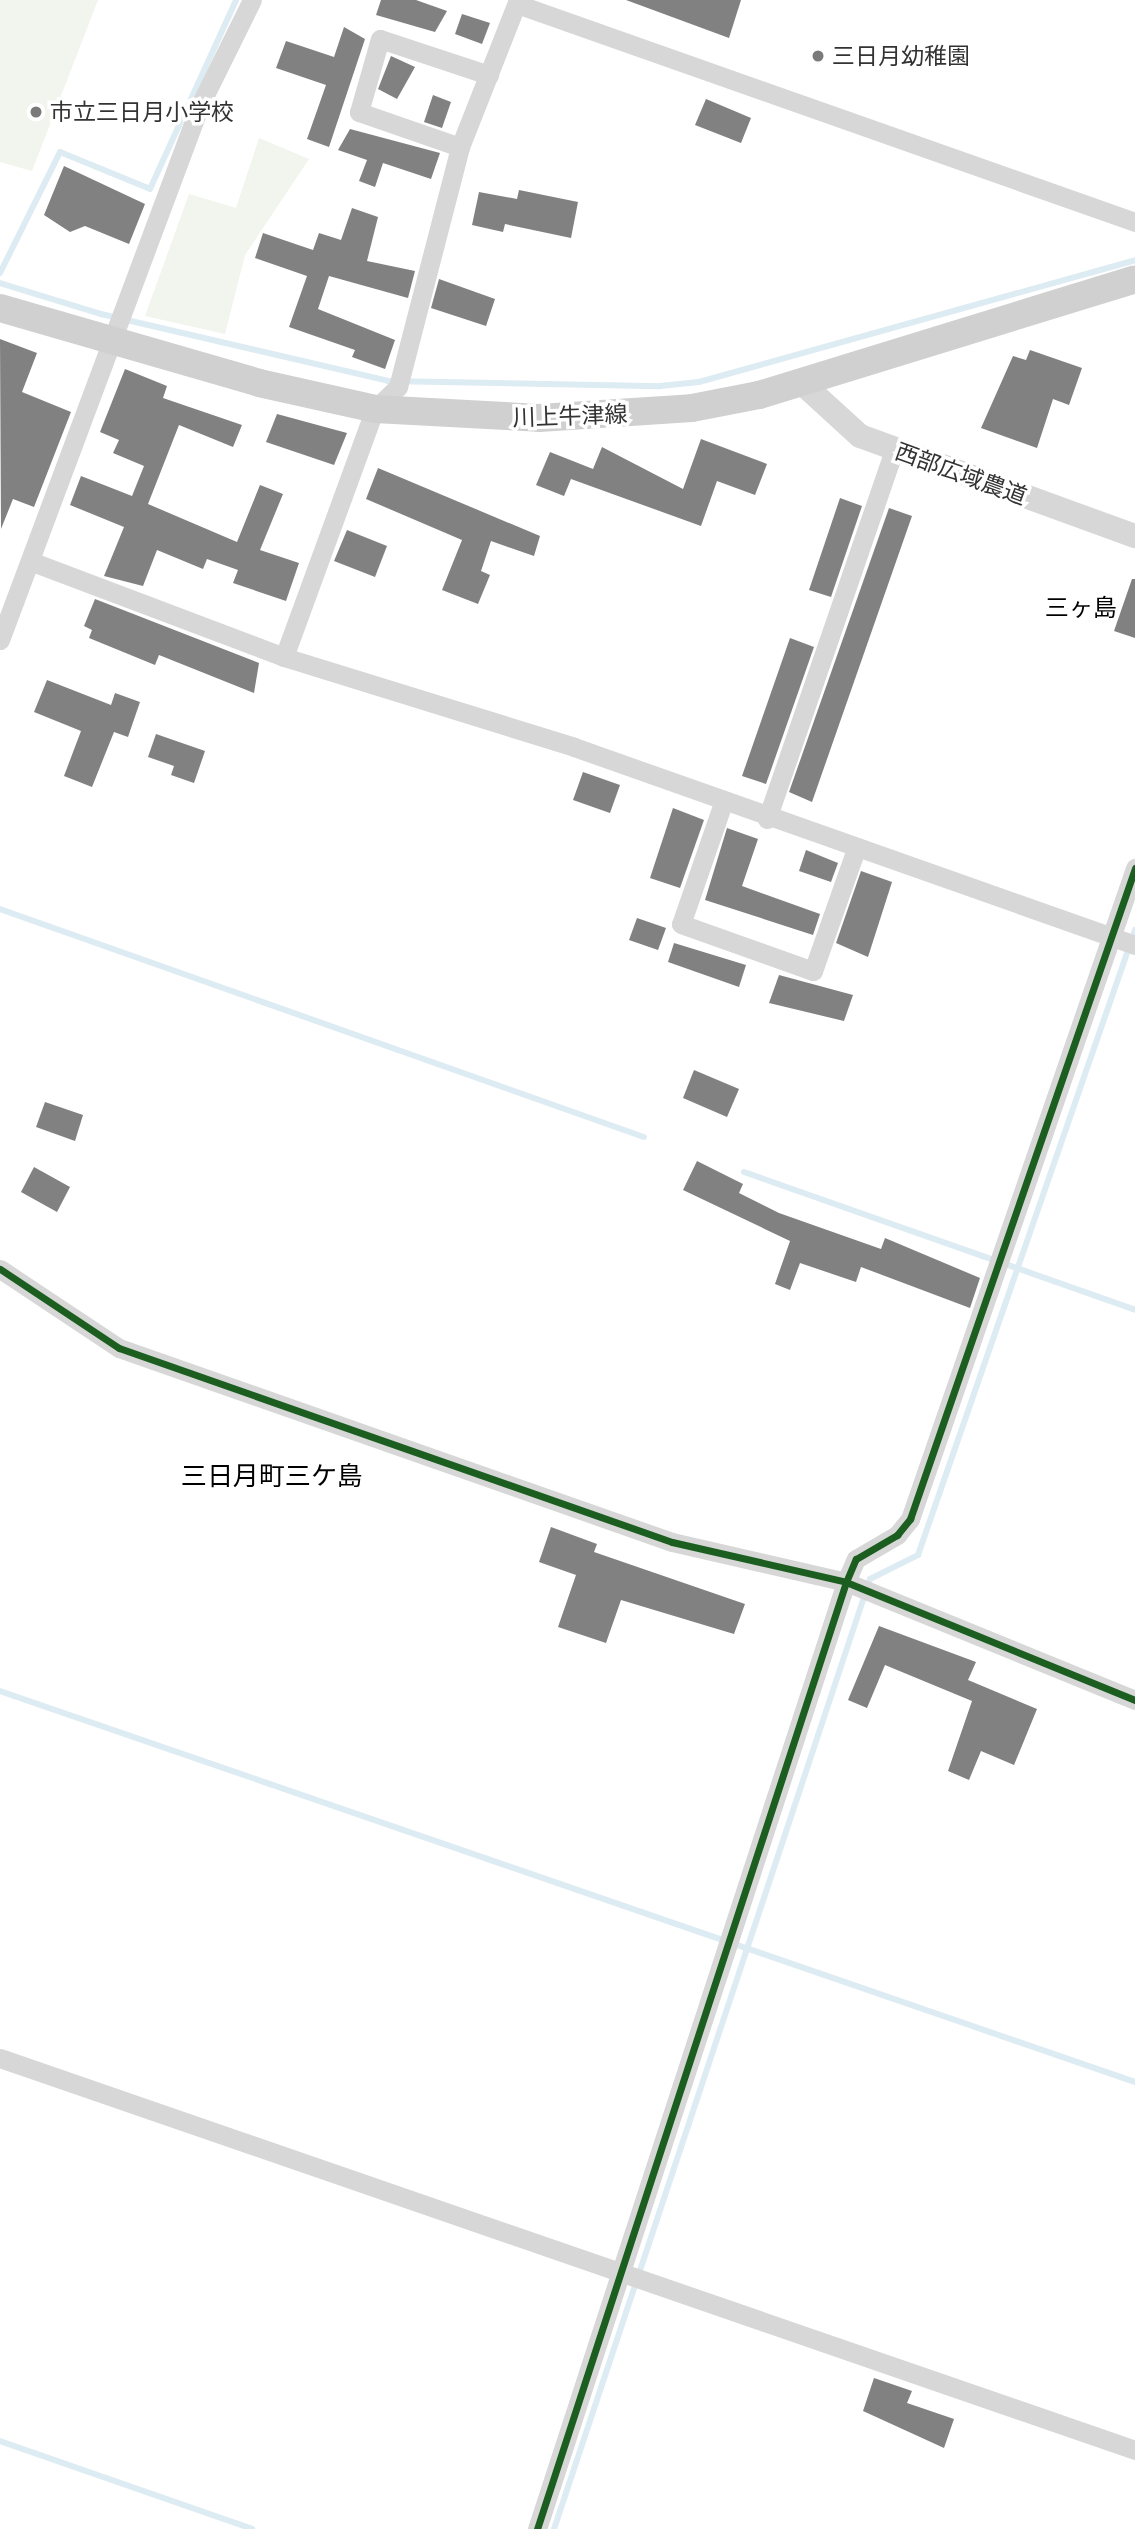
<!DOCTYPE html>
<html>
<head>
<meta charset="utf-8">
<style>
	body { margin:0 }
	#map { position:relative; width:1135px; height:2529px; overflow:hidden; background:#fff; font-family:Ubuntu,"Noto Sans JP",sans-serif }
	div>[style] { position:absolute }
	.green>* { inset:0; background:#f1f5ed }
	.stream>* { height:6px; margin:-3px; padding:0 3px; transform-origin:3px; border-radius:3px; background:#ddebf3 }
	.building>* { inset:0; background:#818181 }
	.minor>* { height:19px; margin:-9.5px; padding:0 9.5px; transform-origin:9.5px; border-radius:9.5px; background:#d7d7d7 }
	.tertiary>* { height:24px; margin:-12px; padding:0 12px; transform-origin:12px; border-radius:12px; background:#d7d7d7 }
	.secondary>* { height:28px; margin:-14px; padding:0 14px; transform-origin:14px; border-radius:14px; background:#d0d0d0 }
	.cycleway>* { height:7px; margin:-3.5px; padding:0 3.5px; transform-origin:3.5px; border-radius:3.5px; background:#1b5e20 }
	.dots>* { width:19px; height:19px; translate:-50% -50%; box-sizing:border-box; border:4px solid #fff; border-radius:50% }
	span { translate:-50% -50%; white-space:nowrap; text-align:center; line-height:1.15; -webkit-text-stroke:7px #fff; paint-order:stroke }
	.poi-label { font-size:23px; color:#333 }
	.left { translate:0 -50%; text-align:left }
	.street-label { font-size:23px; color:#333 }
	.neighbourhood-label { font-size:24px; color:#000 }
	.quarter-label { font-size:26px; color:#000 }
</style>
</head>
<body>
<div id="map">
	<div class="green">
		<div style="clip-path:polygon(0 0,98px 0,32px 171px,0 162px)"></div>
		<div style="clip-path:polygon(259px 138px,309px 159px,245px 255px,225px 334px,145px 316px,189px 194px,236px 208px)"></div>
	</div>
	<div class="stream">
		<div style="left:0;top:273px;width:135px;rotate:-63.6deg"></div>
		<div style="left:60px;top:152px;width:97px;rotate:22.3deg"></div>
		<div style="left:150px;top:189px;width:208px;rotate:-65.5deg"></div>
		<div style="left:0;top:283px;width:106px;rotate:17.1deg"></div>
		<div style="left:101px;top:314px;width:295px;rotate:13.1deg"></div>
		<div style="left:388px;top:381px;width:272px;rotate:1.1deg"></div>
		<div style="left:660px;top:386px;width:39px;rotate:-6deg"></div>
		<div style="left:699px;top:382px;width:453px;rotate:-15.6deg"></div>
		<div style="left:0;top:909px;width:683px;rotate:19.5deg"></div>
		<div style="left:744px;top:1172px;width:415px;rotate:19.4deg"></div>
		<div style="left:0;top:1691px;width:1200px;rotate:19.01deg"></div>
		<div style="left:0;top:2441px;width:267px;rotate:19.2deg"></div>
		<div style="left:554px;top:2529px;width:1001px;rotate:-71.6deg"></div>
		<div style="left:870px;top:1579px;width:54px;rotate:-26.6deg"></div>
		<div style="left:918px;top:1555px;width:662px;rotate:-70.85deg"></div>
	</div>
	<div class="building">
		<div style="clip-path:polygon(381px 0,416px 0,447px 11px,435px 32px,376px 15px)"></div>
		<div style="clip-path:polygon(626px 0,741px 0,729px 38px)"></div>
		<div style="clip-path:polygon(462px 14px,490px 23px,482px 44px,455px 34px)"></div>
		<div style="clip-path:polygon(344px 27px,365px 39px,329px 147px,307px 139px,326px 85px,276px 68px,286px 41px,334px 57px)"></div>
		<div style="clip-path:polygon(391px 56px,415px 67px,397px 99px,378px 89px)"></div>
		<div style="clip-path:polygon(433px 95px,451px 102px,442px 128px,424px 122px)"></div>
		<div style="clip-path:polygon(706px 99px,751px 118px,741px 143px,695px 125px)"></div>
		<div style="clip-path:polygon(350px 129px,440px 153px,431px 179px,383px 163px,375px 187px,359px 181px,367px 160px,338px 150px)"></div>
		<div style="clip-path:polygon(64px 166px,145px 204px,129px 244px,85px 226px,70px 232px,44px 215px)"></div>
		<div style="clip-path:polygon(519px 190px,578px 202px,571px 238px,505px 224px,503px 232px,472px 225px,479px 192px,517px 199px)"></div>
		<div style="clip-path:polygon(352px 208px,378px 217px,367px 261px,415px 271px,408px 298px,329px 276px,318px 309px,395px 340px,385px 369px,352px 357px,355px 350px,289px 327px,307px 276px,255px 258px,263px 233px,313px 250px,319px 233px,341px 240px)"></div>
		<div style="clip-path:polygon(439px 279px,495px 299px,486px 326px,431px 308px)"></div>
		<div style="clip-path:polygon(0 339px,37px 353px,22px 392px,71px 412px,34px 507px,13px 499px,1px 529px)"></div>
		<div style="clip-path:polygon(1030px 350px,1082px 368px,1069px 405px,1053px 399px,1037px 448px,981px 428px,1013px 356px,1026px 360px)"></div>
		<div style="clip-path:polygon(125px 369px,167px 386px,163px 398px,242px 425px,233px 447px,179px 425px,148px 504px,237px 542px,260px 485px,283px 494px,260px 550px,299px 563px,286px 601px,233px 583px,238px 570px,207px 559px,203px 569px,157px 550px,143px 586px,104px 576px,124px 527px,70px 505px,81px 476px,132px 496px,144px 466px,113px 453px,119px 440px,100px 432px)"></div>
		<div style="clip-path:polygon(277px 414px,347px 433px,334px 465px,266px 442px)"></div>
		<div style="clip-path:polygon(701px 439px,767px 464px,755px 495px,717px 481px,701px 526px,571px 479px,564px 496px,536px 485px,550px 452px,593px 469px,602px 447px,683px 489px)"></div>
		<div style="clip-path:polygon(378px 468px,540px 536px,534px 556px,491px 541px,481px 571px,490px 575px,478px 604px,442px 590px,462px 540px,366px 499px)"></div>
		<div style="clip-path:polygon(840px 498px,862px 506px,831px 597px,809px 590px)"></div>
		<div style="clip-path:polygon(889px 508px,912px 516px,812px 802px,789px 792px)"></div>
		<div style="clip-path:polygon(347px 530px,387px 546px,375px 577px,334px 561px)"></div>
		<div style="clip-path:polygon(1132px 579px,1135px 579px,1135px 638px,1114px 631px)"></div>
		<div style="clip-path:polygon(95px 599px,259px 663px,254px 693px,159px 655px,155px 665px,89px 638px,92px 630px,84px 626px)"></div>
		<div style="clip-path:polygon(790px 638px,814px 647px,766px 784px,742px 776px)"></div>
		<div style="clip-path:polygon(47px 680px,111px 705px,115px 693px,140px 702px,128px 737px,114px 732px,92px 787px,64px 776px,81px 731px,34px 712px)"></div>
		<div style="clip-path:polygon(156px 734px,205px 751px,194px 783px,171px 775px,174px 766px,148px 757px)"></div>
		<div style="clip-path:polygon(583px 772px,620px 785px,610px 813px,573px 800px)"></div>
		<div style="clip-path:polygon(673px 808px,704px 820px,680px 888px,650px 878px)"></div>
		<div style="clip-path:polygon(727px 828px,758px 839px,742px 886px,820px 914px,813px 935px,705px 900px)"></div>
		<div style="clip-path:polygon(806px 850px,838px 863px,831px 882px,799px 871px)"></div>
		<div style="clip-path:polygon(861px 871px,892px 882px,868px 957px,836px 943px)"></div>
		<div style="clip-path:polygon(637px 918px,666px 928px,658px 950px,629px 940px)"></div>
		<div style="clip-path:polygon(674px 943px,746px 965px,739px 987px,668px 962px)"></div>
		<div style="clip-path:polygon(779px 975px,853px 995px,844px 1021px,769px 1003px)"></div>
		<div style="clip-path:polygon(694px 1070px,739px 1089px,727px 1117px,683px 1098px)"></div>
		<div style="clip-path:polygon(45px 1102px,83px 1115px,75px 1141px,36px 1127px)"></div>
		<div style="clip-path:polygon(697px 1161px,743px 1184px,739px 1193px,779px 1213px,881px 1249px,885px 1238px,980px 1278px,970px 1308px,861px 1267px,856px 1282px,800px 1263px,790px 1290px,775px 1284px,790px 1241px,683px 1190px)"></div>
		<div style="clip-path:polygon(34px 1167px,70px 1187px,57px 1212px,21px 1192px)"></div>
		<div style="clip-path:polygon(551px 1527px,597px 1544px,594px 1552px,745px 1604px,734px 1634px,621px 1600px,606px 1643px,558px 1627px,576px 1575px,539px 1562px)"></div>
		<div style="clip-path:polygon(879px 1626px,976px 1662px,968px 1680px,1037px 1709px,1014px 1765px,981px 1751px,969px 1780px,948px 1771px,972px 1701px,885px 1665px,867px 1708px,848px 1700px)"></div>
		<div style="clip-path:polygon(874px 2378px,912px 2391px,907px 2403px,954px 2419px,944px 2448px,863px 2411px)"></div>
	</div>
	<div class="minor">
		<div style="left:517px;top:4px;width:655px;rotate:19.43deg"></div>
		<div style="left:460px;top:147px;width:107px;rotate:-160.9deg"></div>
		<div style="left:359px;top:112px;width:76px;rotate:-74deg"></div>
		<div style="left:380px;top:39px;width:115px;rotate:18.3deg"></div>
		<div style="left:30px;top:561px;width:272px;rotate:20.7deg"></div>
		<div style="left:284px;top:657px;width:304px;rotate:17.2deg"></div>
		<div style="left:574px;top:747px;width:595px;rotate:19.44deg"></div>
		<div style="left:0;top:640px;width:571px;rotate:-69.5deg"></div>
		<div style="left:200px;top:105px;width:117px;rotate:-63.7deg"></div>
		<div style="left:284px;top:657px;width:264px;rotate:-69.9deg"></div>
		<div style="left:375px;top:409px;width:32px;rotate:-44deg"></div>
		<div style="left:398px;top:387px;width:248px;rotate:-75.5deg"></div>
		<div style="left:460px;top:147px;width:158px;rotate:-68.5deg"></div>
		<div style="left:723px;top:803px;width:128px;rotate:109.1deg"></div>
		<div style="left:681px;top:924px;width:140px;rotate:19.6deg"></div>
		<div style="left:813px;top:971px;width:129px;rotate:-70.6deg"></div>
		<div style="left:767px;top:819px;width:389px;rotate:-71deg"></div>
		<div style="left:0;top:1269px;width:143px;rotate:33.6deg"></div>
		<div style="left:119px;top:1348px;width:586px;rotate:19.33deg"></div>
		<div style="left:672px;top:1542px;width:179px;rotate:12.9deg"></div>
		<div style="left:846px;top:1582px;width:312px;rotate:22.2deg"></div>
		<div style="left:0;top:2058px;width:1201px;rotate:19.05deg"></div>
		<div style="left:537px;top:2529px;width:996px;rotate:-71.93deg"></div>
		<div style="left:846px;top:1582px;width:25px;rotate:-67deg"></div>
		<div style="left:856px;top:1559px;width:48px;rotate:-30.3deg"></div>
		<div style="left:897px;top:1535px;width:21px;rotate:-51deg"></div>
		<div style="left:910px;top:1519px;width:689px;rotate:-70.93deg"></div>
	</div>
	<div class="tertiary">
		<div style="left:803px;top:384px;width:77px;rotate:42.4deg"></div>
		<div style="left:860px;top:436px;width:293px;rotate:20deg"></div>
	</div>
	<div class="secondary">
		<div style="left:0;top:308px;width:270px;rotate:16.1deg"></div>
		<div style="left:259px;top:383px;width:119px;rotate:12.6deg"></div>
		<div style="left:375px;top:409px;width:164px;rotate:3.1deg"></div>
		<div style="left:539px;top:418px;width:153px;rotate:-3.7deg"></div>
		<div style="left:692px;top:408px;width:68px;rotate:-11deg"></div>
		<div style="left:759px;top:395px;width:393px;rotate:-17.1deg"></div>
	</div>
	<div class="cycleway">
		<div style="left:0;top:1269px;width:143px;rotate:33.6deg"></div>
		<div style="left:119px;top:1348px;width:586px;rotate:19.33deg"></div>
		<div style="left:672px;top:1542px;width:179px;rotate:12.9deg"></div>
		<div style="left:846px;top:1582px;width:312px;rotate:22.2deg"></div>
		<div style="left:537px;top:2529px;width:996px;rotate:-71.93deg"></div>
		<div style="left:846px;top:1582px;width:25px;rotate:-67deg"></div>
		<div style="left:856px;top:1559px;width:48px;rotate:-30.3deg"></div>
		<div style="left:897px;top:1535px;width:21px;rotate:-51deg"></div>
		<div style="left:910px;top:1519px;width:689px;rotate:-70.93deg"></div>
	</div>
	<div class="dots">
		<div style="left:818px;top:56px;background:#7a7a7a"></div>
		<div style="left:36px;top:112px;background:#7a7a7a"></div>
	</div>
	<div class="poi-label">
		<span class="left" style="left:832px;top:56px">三日月幼稚園</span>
		<span class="left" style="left:50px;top:112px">市立三日月小学校</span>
	</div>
	<div class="street-label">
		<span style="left:570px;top:416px;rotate:-2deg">川上牛津線</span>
		<span style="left:961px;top:474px;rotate:20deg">西部広域農道</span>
	</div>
	<div class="neighbourhood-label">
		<span style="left:1081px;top:608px">三ヶ島</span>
	</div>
	<div class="quarter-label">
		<span style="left:272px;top:1476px">三日月町三ケ島</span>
	</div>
</div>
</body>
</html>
